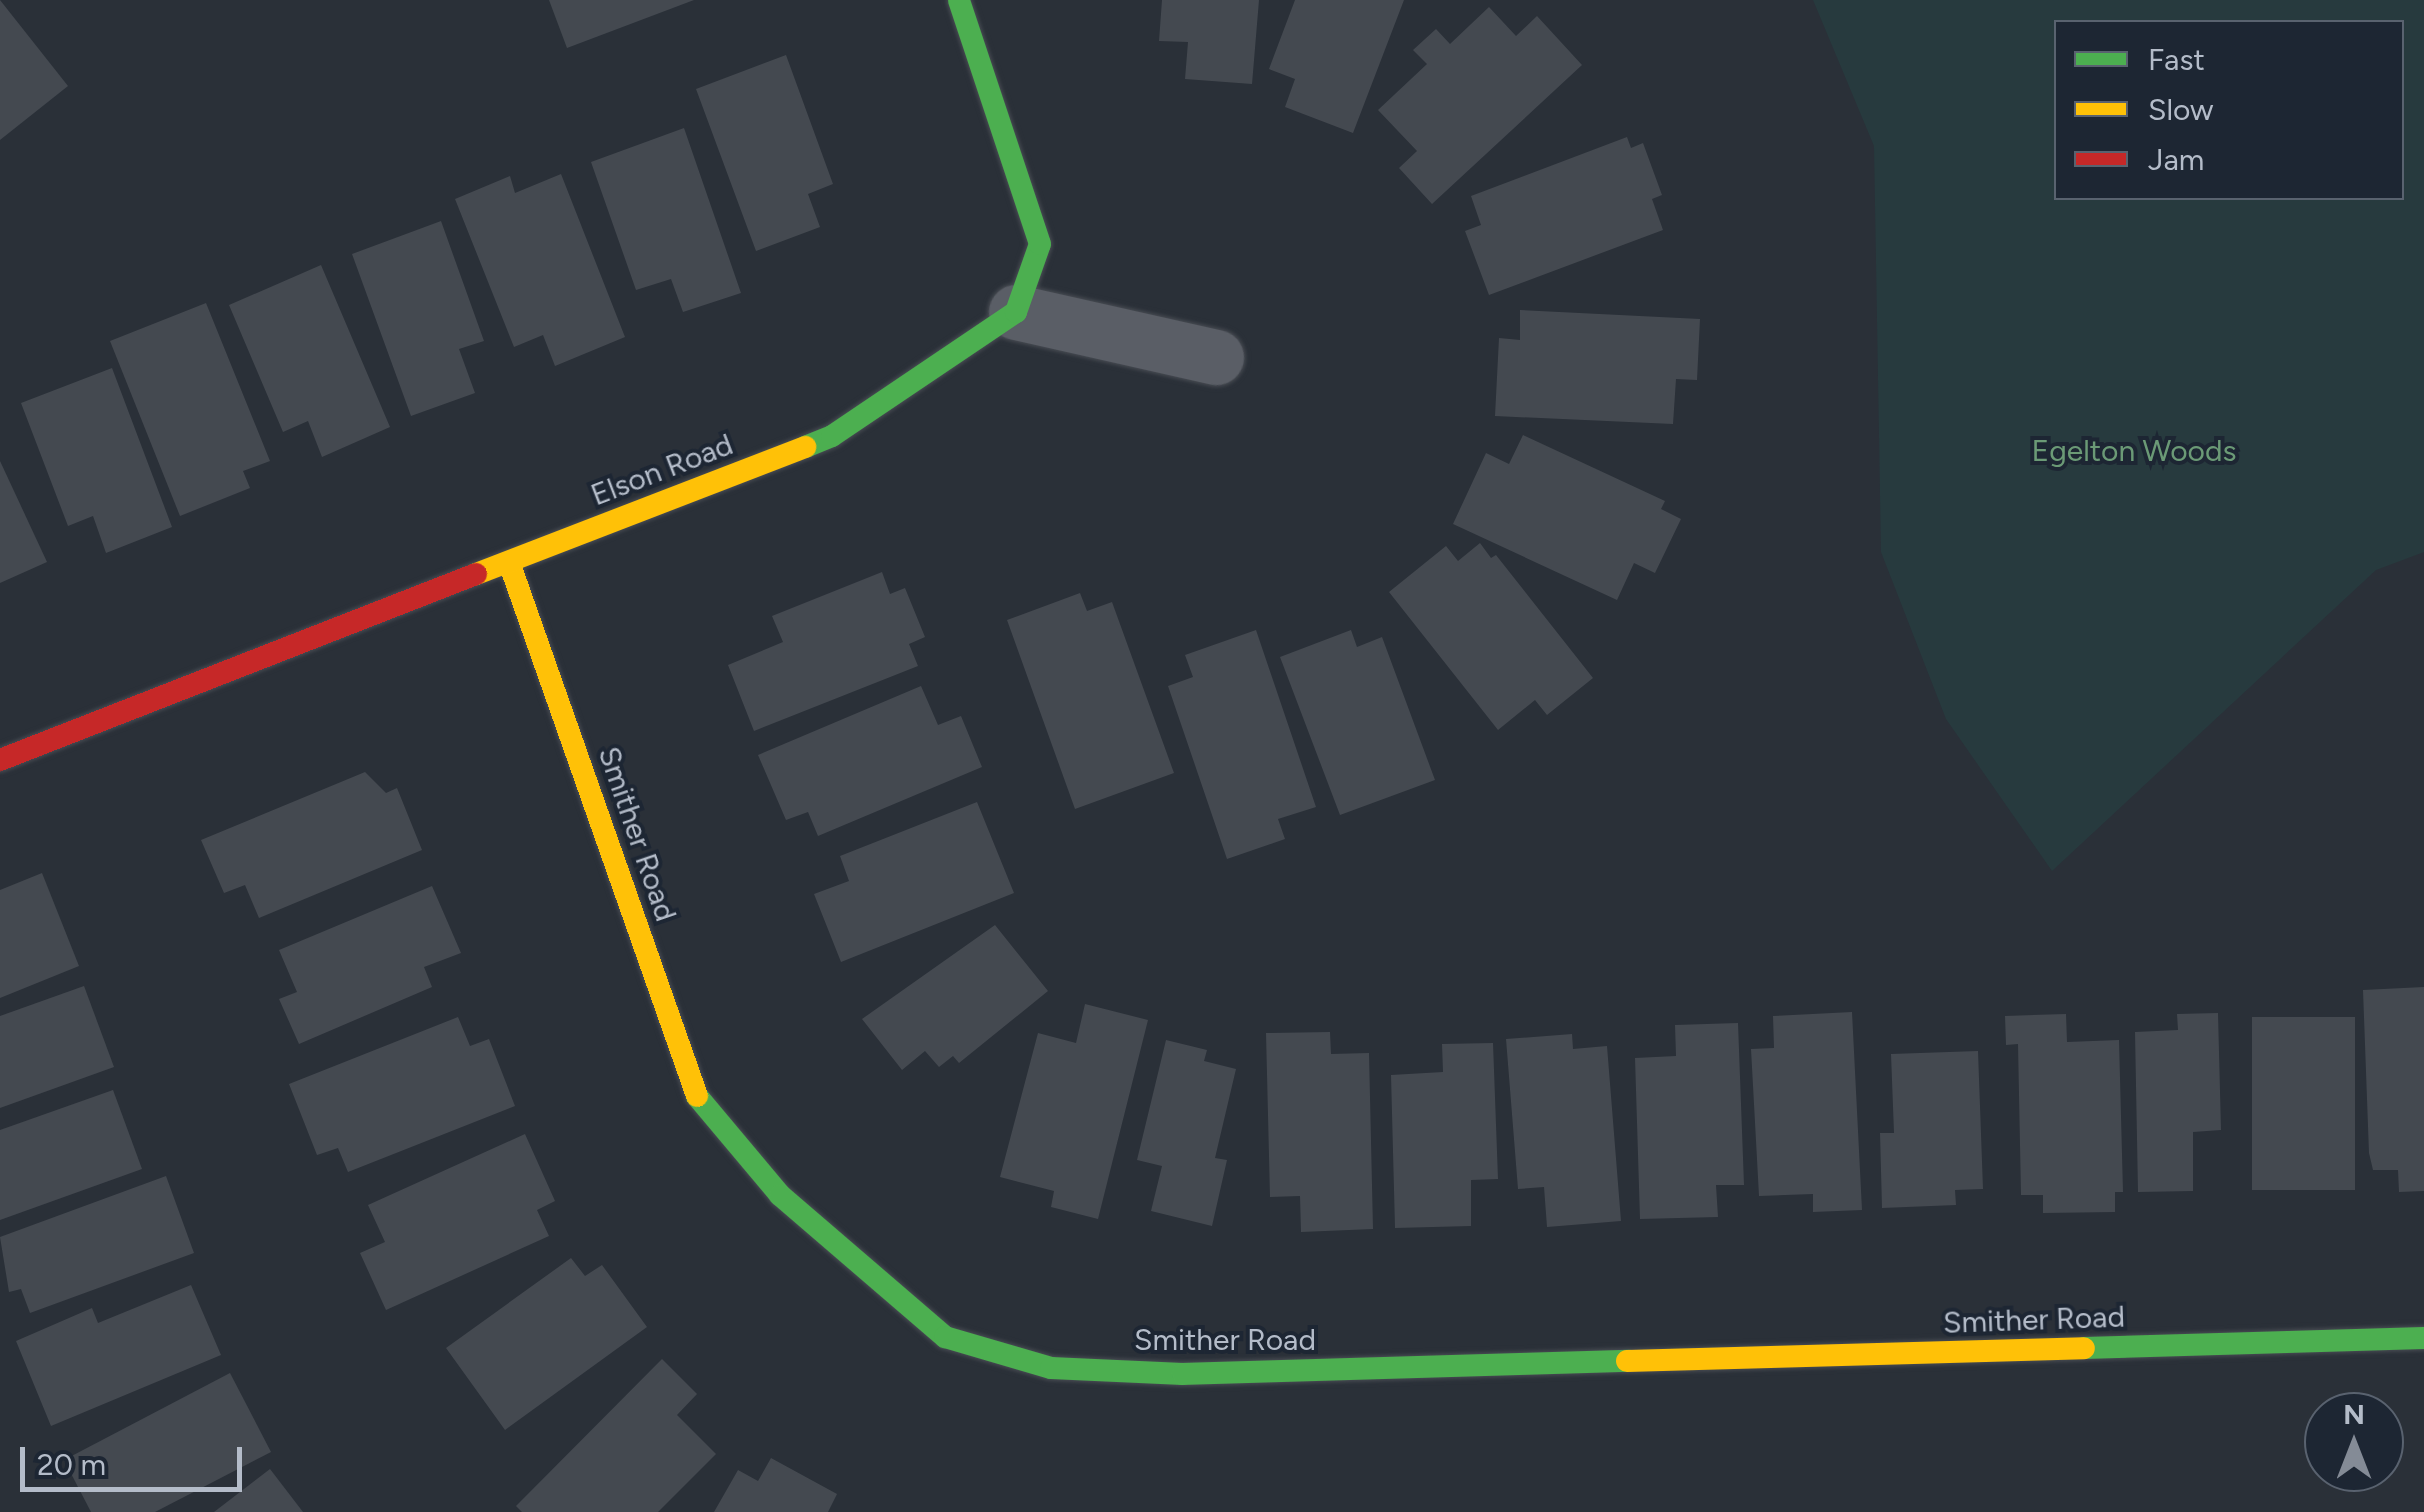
<!DOCTYPE html>
<html>
<head>
<meta charset="utf-8">
<style>
	body { margin:0 }
	#map { position:relative; width:2424px; height:1512px; overflow:hidden; background:#2a3038; font-family:Figtree,sans-serif }
	div>[style] { position:absolute }
	.green>* { inset:0; background:#273a3e }
	.building>* { inset:0; background:#444950 }
	.roads { filter:drop-shadow(0 0 2px #484c53) drop-shadow(0 0 2px #484c53) }
	.street>* { height:55px; margin:-27.5px; padding:0 27.5px; transform-origin:27.5px; border-radius:27.5px; background:#5a5e66 }
	.fast>* { height:22px; margin:-11px; padding:0 11px; transform-origin:11px; border-radius:11px; background:#4caf50 }
	.slow>* { height:22px; margin:-11px; padding:0 11px; transform-origin:11px; border-radius:11px; background:#ffc107 }
	.jam>* { height:22px; margin:-11px; padding:0 11px; transform-origin:11px; border-radius:11px; background:#c62828 }
	span { translate:-50% -50%; white-space:nowrap; text-align:center; line-height:1.15; -webkit-text-stroke:8px #1d2633; paint-order:stroke }
	.park-label { font-size:30px; color:#6b9a76 }
	.street-label { font-size:30px; color:#b4bcc9 }
	.legend { position:absolute; left:2054px; top:20px; width:350px; height:180px; box-sizing:border-box; background:#1d2633; border:2px solid #59626f; margin:0; padding:12px 18px; list-style:none; font-size:30px; color:#b4bcc9 }
	.legend li { display:flex; align-items:center; gap:20px; height:50px }
	.legend b { width:50px; border:2px solid #59626f }
	.north { position:absolute; left:2304px; top:1392px; width:100px; height:100px; box-sizing:border-box; background:#1d2633; border:2px solid #59626f; border-radius:50%; rotate:0deg; font-size:28px; font-weight:700; line-height:40px; text-align:center; color:#b4bcc9 }
	.north::after { content:''; display:block; margin:auto; width:35px; height:45px; background:#848b96; clip-path:polygon(50% 0,100% 100%,50% 72%,0 100%) }
	.scale { position:absolute; left:20px; top:1447px; width:222px; height:45px; box-sizing:border-box; border:5px solid #b4bcc9; border-top:0; padding-left:12px; font-size:30px; line-height:35px; white-space:nowrap; color:#b4bcc9; -webkit-text-stroke:8px #1d2633; paint-order:stroke }
</style>
</head>
<body>
<div id="map">
	<div class="green">
		<div style="clip-path:polygon(evenodd,1813px 0,2424px 0,2424px 552px,2376px 570px,2052px 871px,1946px 719px,1881px 552px,1874px 146px,1813px 0,2056px 22px,2402px 22px,2402px 198px,2056px 198px,2056px 22px)"></div>
	</div>
	<div class="building">
		<div style="clip-path:polygon(0 0,68px 86px,0 140px)"></div>
		<div style="clip-path:polygon(549px 0,694px 0,567px 48px)"></div>
		<div style="clip-path:polygon(1162px 0,1259px 0,1252px 84px,1185px 79px,1188px 42px,1159px 41px)"></div>
		<div style="clip-path:polygon(1295px 0,1404px 0,1353px 133px,1285px 107px,1295px 79px,1269px 69px)"></div>
		<div style="clip-path:polygon(1489px 7px,1516px 36px,1537px 16px,1582px 65px,1432px 204px,1399px 168px,1417px 151px,1378px 110px,1427px 64px,1413px 50px,1436px 29px,1450px 44px)"></div>
		<div style="clip-path:polygon(786px 55px,833px 184px,808px 194px,820px 227px,756px 251px,696px 89px)"></div>
		<div style="clip-path:polygon(684px 128px,741px 293px,683px 312px,671px 279px,636px 290px,591px 162px)"></div>
		<div style="clip-path:polygon(1627px 137px,1631px 148px,1643px 143px,1662px 195px,1652px 199px,1663px 230px,1489px 295px,1465px 231px,1481px 225px,1471px 196px)"></div>
		<div style="clip-path:polygon(561px 174px,625px 337px,555px 366px,543px 335px,514px 347px,455px 199px,510px 176px,515px 193px)"></div>
		<div style="clip-path:polygon(441px 221px,484px 341px,459px 349px,475px 393px,411px 416px,352px 254px)"></div>
		<div style="clip-path:polygon(321px 265px,390px 427px,322px 457px,308px 421px,283px 432px,229px 305px)"></div>
		<div style="clip-path:polygon(206px 303px,270px 461px,243px 471px,250px 488px,180px 516px,110px 341px)"></div>
		<div style="clip-path:polygon(1520px 310px,1700px 319px,1697px 380px,1676px 379px,1673px 424px,1495px 416px,1499px 338px,1520px 340px)"></div>
		<div style="clip-path:polygon(112px 368px,172px 527px,106px 553px,93px 516px,68px 526px,21px 403px)"></div>
		<div style="clip-path:polygon(1523px 435px,1665px 501px,1661px 509px,1681px 519px,1655px 573px,1634px 563px,1617px 600px,1453px 524px,1486px 453px,1509px 464px)"></div>
		<div style="clip-path:polygon(0 461px,47px 562px,0 583px)"></div>
		<div style="clip-path:polygon(1480px 543px,1491px 558px,1496px 555px,1593px 678px,1547px 715px,1535px 700px,1498px 730px,1389px 592px,1446px 546px,1458px 561px)"></div>
		<div style="clip-path:polygon(882px 572px,890px 594px,905px 588px,925px 637px,909px 644px,918px 666px,754px 731px,728px 665px,783px 642px,772px 616px)"></div>
		<div style="clip-path:polygon(1080px 593px,1087px 611px,1112px 602px,1174px 773px,1075px 809px,1007px 620px)"></div>
		<div style="clip-path:polygon(1256px 630px,1316px 807px,1278px 819px,1285px 839px,1227px 859px,1168px 686px,1193px 677px,1185px 655px)"></div>
		<div style="clip-path:polygon(1351px 630px,1357px 647px,1382px 637px,1435px 780px,1340px 815px,1280px 657px)"></div>
		<div style="clip-path:polygon(921px 686px,938px 725px,961px 716px,982px 767px,818px 836px,808px 812px,786px 820px,758px 755px)"></div>
		<div style="clip-path:polygon(365px 772px,386px 793px,397px 788px,422px 850px,259px 918px,245px 885px,224px 893px,201px 840px)"></div>
		<div style="clip-path:polygon(977px 802px,1014px 893px,841px 962px,814px 894px,849px 881px,840px 856px)"></div>
		<div style="clip-path:polygon(42px 873px,79px 966px,0 998px,0 890px)"></div>
		<div style="clip-path:polygon(432px 886px,461px 953px,424px 967px,432px 987px,299px 1044px,279px 999px,297px 992px,279px 950px)"></div>
		<div style="clip-path:polygon(995px 925px,1048px 991px,959px 1063px,953px 1056px,939px 1067px,925px 1051px,902px 1070px,862px 1019px)"></div>
		<div style="clip-path:polygon(84px 986px,114px 1067px,0 1108px,0 1016px)"></div>
		<div style="clip-path:polygon(2424px 987px,2424px 1191px,2399px 1192px,2398px 1170px,2373px 1170px,2369px 1153px,2363px 990px)"></div>
		<div style="clip-path:polygon(1085px 1004px,1148px 1020px,1098px 1219px,1051px 1207px,1054px 1191px,1000px 1177px,1038px 1033px,1076px 1043px)"></div>
		<div style="clip-path:polygon(1852px 1012px,1862px 1210px,1813px 1212px,1813px 1194px,1759px 1196px,1751px 1049px,1774px 1048px,1773px 1016px)"></div>
		<div style="clip-path:polygon(2218px 1013px,2221px 1130px,2193px 1132px,2193px 1191px,2138px 1192px,2135px 1032px,2178px 1030px,2177px 1014px)"></div>
		<div style="clip-path:polygon(2066px 1014px,2067px 1042px,2119px 1040px,2123px 1192px,2115px 1192px,2115px 1212px,2043px 1213px,2043px 1195px,2021px 1195px,2018px 1044px,2006px 1045px,2005px 1016px)"></div>
		<div style="clip-path:polygon(458px 1017px,470px 1046px,489px 1039px,515px 1106px,348px 1172px,338px 1148px,317px 1155px,289px 1084px)"></div>
		<div style="clip-path:polygon(2252px 1017px,2355px 1017px,2355px 1190px,2252px 1190px)"></div>
		<div style="clip-path:polygon(1738px 1023px,1744px 1185px,1716px 1185px,1718px 1217px,1640px 1219px,1635px 1058px,1676px 1056px,1675px 1025px)"></div>
		<div style="clip-path:polygon(1330px 1032px,1331px 1054px,1369px 1053px,1373px 1229px,1301px 1232px,1300px 1196px,1270px 1197px,1266px 1033px)"></div>
		<div style="clip-path:polygon(1572px 1034px,1573px 1049px,1607px 1046px,1621px 1221px,1547px 1227px,1544px 1187px,1518px 1189px,1506px 1039px)"></div>
		<div style="clip-path:polygon(1166px 1040px,1207px 1050px,1204px 1061px,1236px 1069px,1215px 1158px,1227px 1160px,1212px 1226px,1151px 1211px,1162px 1166px,1137px 1160px)"></div>
		<div style="clip-path:polygon(1493px 1043px,1498px 1179px,1471px 1180px,1471px 1226px,1395px 1228px,1391px 1075px,1443px 1072px,1442px 1044px)"></div>
		<div style="clip-path:polygon(1978px 1051px,1983px 1189px,1955px 1190px,1956px 1205px,1882px 1208px,1880px 1133px,1894px 1133px,1891px 1054px)"></div>
		<div style="clip-path:polygon(113px 1090px,142px 1169px,0 1220px,0 1130px)"></div>
		<div style="clip-path:polygon(525px 1134px,555px 1201px,537px 1210px,549px 1236px,386px 1310px,360px 1253px,385px 1242px,368px 1205px)"></div>
		<div style="clip-path:polygon(166px 1176px,194px 1253px,30px 1313px,21px 1289px,9px 1292px,0 1237px)"></div>
		<div style="clip-path:polygon(571px 1258px,585px 1276px,602px 1265px,647px 1327px,505px 1430px,446px 1348px)"></div>
		<div style="clip-path:polygon(191px 1285px,221px 1355px,51px 1426px,16px 1341px,92px 1308px,98px 1323px)"></div>
		<div style="clip-path:polygon(662px 1359px,697px 1394px,677px 1415px,716px 1454px,658px 1512px,522px 1512px,516px 1506px)"></div>
		<div style="clip-path:polygon(230px 1373px,271px 1452px,155px 1512px,91px 1512px,64px 1460px)"></div>
		<div style="clip-path:polygon(771px 1458px,837px 1494px,828px 1512px,714px 1512px,738px 1470px,758px 1481px)"></div>
		<div style="clip-path:polygon(270px 1469px,303px 1512px,214px 1512px)"></div>
	</div>
	<div class="roads">
		<div class="street">
			<div style="left:1016px;top:312px;width:205px;rotate:12.7deg"></div>
		</div>
		<div class="fast">
			<div style="left:805px;top:447px;width:29px;rotate:-22deg"></div>
			<div style="left:832px;top:436px;width:222px;rotate:-34deg"></div>
			<div style="left:1016px;top:312px;width:72px;rotate:-70.6deg"></div>
			<div style="left:1040px;top:244px;width:257px;rotate:-108.4deg"></div>
			<div style="left:697px;top:1096px;width:129px;rotate:50deg"></div>
			<div style="left:780px;top:1195px;width:218px;rotate:40.7deg"></div>
			<div style="left:945px;top:1337px;width:110px;rotate:16.3deg"></div>
			<div style="left:1051px;top:1368px;width:132px;rotate:2.6deg"></div>
			<div style="left:1183px;top:1374px;width:444px;rotate:-1.7deg"></div>
			<div style="left:2084px;top:1348px;width:340px;rotate:-1.7deg"></div>
		</div>
		<div class="slow">
			<div style="left:509px;top:562px;width:566px;rotate:70.6deg"></div>
			<div style="left:476px;top:574px;width:353px;rotate:-21.1deg"></div>
			<div style="left:1627px;top:1361px;width:457px;rotate:-1.6deg"></div>
		</div>
		<div class="jam">
			<div style="left:0;top:760px;width:511px;rotate:-21.34deg"></div>
		</div>
	</div>
	<div class="park-label">
		<span style="left:2134px;top:451px">Egelton Woods</span>
	</div>
	<div class="street-label">
		<span style="left:662px;top:470px;rotate:-21deg">Elson Road</span>
		<span style="left:637px;top:834px;rotate:71deg">Smither Road</span>
		<span style="left:2034px;top:1320px;rotate:-2deg">Smither Road</span>
		<span style="left:1225px;top:1340px">Smither Road</span>
	</div>
	<ul class="legend">
	<li><b style="height:12px;background:#4caf50"></b>Fast</li>
	<li><b style="height:12px;background:#ffc107"></b>Slow</li>
	<li><b style="height:12px;background:#c62828"></b>Jam</li>
	</ul>
	<div class="north">N</div>
	<div class="scale">20 m</div>
</div>
</body>
</html>
